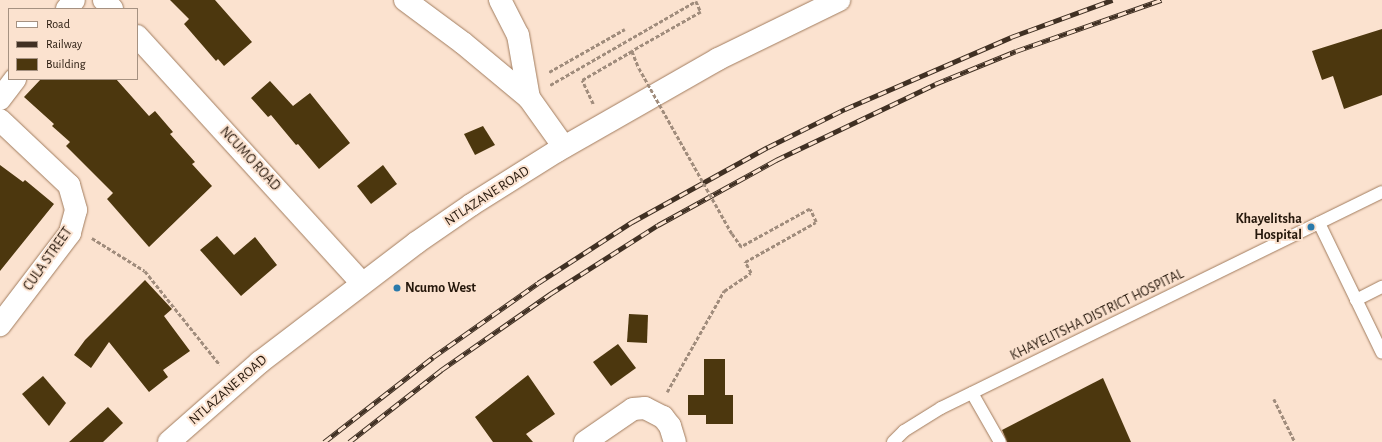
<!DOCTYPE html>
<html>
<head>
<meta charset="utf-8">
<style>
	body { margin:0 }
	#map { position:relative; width:1382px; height:442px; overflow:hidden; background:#fbe2cf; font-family:"Alegreya Sans",sans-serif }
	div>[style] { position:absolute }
	.building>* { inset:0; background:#4c370e }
	.path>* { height:2.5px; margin-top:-1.25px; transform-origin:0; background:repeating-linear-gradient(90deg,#a08c7c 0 4px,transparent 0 6px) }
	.roads { filter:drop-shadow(0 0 1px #a17c5e) drop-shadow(0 0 1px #a17c5e) }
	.lane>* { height:12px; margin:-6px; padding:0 6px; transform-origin:6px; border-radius:6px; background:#fff }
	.street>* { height:22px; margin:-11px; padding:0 11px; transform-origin:11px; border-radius:11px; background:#fff }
	.secondary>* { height:22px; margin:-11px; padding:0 11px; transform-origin:11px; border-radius:11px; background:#fff }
	.rail>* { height:4.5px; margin-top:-2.25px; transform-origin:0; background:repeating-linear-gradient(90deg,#fbe2cf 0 9px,#403023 0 18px); box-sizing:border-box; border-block:1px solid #403023 }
	.path-bridge>* { height:2.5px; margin-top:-1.25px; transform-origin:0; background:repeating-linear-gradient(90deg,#a08c7c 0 4px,transparent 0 6px) }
	.dots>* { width:11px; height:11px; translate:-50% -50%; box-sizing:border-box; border:2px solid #fbe2cf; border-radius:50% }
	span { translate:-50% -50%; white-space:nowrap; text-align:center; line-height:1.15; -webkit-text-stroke:4px #fbe2cf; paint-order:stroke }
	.street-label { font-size:14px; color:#25170b }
	.poi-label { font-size:14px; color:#25170b; font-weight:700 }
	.right { translate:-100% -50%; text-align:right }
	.left { translate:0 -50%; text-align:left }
	.legend { position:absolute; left:8px; top:8px; width:130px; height:72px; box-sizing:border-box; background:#fbe2cf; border:1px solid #a59181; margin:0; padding:5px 7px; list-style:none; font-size:12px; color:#25170b }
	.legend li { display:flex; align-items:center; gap:8px; height:20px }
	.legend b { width:20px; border:1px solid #a59181 }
</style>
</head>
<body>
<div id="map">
	<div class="building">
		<div style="clip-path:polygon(170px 0,215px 0,252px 42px,224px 66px,218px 59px,216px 61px,184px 24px,189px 19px)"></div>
		<div style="clip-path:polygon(1382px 29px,1382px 95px,1344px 109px,1333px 76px,1322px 80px,1312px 51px)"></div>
		<div style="clip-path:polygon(41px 79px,116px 79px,149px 116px,155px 111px,173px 132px,170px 134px,195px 162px,192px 164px,212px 186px,149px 247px,107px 199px,113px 193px,66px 146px,70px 142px,52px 126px,54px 124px,24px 97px)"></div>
		<div style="clip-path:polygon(270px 81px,293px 106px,310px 93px,350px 143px,319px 169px,298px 144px,296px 145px,271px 115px,268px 117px,251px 98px)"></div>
		<div style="clip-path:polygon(483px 126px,495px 145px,475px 155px,464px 134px)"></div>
		<div style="clip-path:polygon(0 165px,23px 182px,25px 180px,54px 204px,0 271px)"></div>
		<div style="clip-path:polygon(383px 165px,397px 184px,371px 204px,357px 186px)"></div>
		<div style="clip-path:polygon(217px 236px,234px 255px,255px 237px,277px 265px,241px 296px,200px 250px)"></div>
		<div style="clip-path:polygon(145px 280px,172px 309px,164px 316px,190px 351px,163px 370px,168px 377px,149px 392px,109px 342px,91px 368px,74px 355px,85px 340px)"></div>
		<div style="clip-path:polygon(629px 314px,648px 315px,647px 343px,627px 342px)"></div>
		<div style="clip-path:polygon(618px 344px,636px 368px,611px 386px,593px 362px)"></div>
		<div style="clip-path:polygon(704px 359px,725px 359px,725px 395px,733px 395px,733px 424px,706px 424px,706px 415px,688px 415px,688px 395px,704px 395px)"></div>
		<div style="clip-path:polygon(528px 375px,555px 414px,526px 434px,533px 442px,493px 442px,475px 417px)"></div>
		<div style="clip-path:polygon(43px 376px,66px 403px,49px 426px,22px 394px)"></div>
		<div style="clip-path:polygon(1103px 378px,1131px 442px,1007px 442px,1002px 430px)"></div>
		<div style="clip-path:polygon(108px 407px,123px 423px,103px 442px,69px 442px)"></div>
	</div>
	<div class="path">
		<div style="left:549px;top:72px;width:87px;rotate:-29.5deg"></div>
		<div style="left:550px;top:85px;width:168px;rotate:-29.9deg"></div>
		<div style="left:696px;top:1px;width:12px;rotate:66deg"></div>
		<div style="left:701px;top:12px;width:79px;rotate:150.5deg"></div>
		<div style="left:632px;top:51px;width:18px;rotate:68deg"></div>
		<div style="left:593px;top:104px;width:26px;rotate:-115deg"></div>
		<div style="left:582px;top:80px;width:58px;rotate:-30.1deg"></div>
		<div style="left:92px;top:238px;width:62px;rotate:31.9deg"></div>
		<div style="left:145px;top:271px;width:120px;rotate:51.4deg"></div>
		<div style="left:667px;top:392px;width:116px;rotate:-60.6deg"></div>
		<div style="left:724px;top:291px;width:32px;rotate:-34deg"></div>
		<div style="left:751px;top:273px;width:13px;rotate:-119deg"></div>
		<div style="left:745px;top:262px;width:81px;rotate:-29.4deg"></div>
		<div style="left:816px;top:222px;width:14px;rotate:-115deg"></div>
		<div style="left:810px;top:209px;width:79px;rotate:151.2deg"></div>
		<div style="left:741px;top:247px;width:16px;rotate:-125deg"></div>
		<div style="left:1274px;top:399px;width:48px;rotate:64deg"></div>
	</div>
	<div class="roads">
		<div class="lane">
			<div style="left:1319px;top:223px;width:144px;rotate:64.1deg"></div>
			<div style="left:1356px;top:300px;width:29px;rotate:-27deg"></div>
			<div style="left:972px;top:393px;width:56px;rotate:60.3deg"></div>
			<div style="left:893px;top:442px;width:16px;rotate:-45deg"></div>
			<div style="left:904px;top:431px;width:44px;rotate:-31.9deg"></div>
			<div style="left:941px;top:408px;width:491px;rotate:-26.1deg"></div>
		</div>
		<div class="street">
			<div style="left:104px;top:0;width:12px;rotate:48deg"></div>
			<div style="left:405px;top:0;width:72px;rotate:36.6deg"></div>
			<div style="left:463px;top:43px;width:86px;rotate:39.8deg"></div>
			<div style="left:529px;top:98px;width:60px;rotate:54.5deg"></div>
			<div style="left:500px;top:0;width:39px;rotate:63deg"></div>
			<div style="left:518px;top:35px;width:64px;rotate:80.1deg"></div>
			<div style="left:67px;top:9px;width:11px;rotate:-52deg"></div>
			<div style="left:137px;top:36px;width:334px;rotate:47.7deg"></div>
			<div style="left:0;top:99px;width:25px;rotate:-53deg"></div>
			<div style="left:0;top:120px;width:95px;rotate:43.3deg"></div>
			<div style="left:69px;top:185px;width:26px;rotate:74deg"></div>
			<div style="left:76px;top:210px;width:24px;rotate:105deg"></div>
			<div style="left:70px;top:233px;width:116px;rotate:127.3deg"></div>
			<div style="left:585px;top:442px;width:58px;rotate:-34.5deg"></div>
			<div style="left:633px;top:409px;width:12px;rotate:-5deg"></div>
			<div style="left:645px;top:408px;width:20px;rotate:27deg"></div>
			<div style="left:663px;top:417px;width:11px;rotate:52deg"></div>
			<div style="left:670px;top:426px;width:17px;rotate:73deg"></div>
		</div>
		<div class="secondary">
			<div style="left:169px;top:442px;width:121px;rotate:-41.3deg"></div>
			<div style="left:260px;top:362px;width:196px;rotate:-37.3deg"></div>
			<div style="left:416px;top:243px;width:67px;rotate:-34.6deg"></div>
			<div style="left:471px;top:205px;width:102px;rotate:-32.1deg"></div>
			<div style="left:557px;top:151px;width:185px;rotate:-29.7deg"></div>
			<div style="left:718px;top:59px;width:135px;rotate:-26deg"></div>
		</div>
	</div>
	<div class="rail">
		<div style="left:324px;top:442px;width:138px;rotate:-37.9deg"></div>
		<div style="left:433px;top:357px;width:128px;rotate:-35.2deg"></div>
		<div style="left:538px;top:283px;width:112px;rotate:-33deg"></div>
		<div style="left:632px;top:222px;width:155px;rotate:-28.9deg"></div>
		<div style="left:768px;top:147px;width:86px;rotate:-26.3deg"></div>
		<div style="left:845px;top:109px;width:181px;rotate:-23.4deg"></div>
		<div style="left:1011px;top:37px;width:108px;rotate:-20.1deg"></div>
		<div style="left:349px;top:442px;width:117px;rotate:-38deg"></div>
		<div style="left:441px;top:370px;width:133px;rotate:-34.9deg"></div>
		<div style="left:550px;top:294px;width:128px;rotate:-32.6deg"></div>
		<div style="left:658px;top:225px;width:135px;rotate:-28.8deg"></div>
		<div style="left:776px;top:160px;width:176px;rotate:-25.5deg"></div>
		<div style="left:935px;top:84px;width:87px;rotate:-22.2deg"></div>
		<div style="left:1016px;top:51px;width:154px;rotate:-19.4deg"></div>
	</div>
	<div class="path-bridge">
		<div style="left:639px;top:68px;width:190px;rotate:60.7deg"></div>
	</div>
	<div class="dots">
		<div style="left:1311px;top:227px;background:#2a7aab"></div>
		<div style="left:397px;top:288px;background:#2a7aab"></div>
	</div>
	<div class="street-label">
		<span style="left:250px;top:159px;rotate:47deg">NCUMO ROAD</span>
		<span style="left:487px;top:196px;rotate:-33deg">NTLAZANE ROAD</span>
		<span style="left:48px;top:259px;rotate:-55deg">CULA STREET</span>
		<span style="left:1097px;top:315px;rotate:-26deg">KHAYELITSHA DISTRICT HOSPITAL</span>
		<span style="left:228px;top:390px;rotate:-41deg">NTLAZANE ROAD</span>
	</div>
	<div class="poi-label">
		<span class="right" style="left:1302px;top:227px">Khayelitsha<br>Hospital</span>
		<span class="left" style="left:405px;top:288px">Ncumo West</span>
	</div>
	<ul class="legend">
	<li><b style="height:5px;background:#fff"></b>Road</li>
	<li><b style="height:5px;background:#403023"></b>Railway</li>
	<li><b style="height:11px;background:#4c370e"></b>Building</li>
	</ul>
</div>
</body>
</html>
